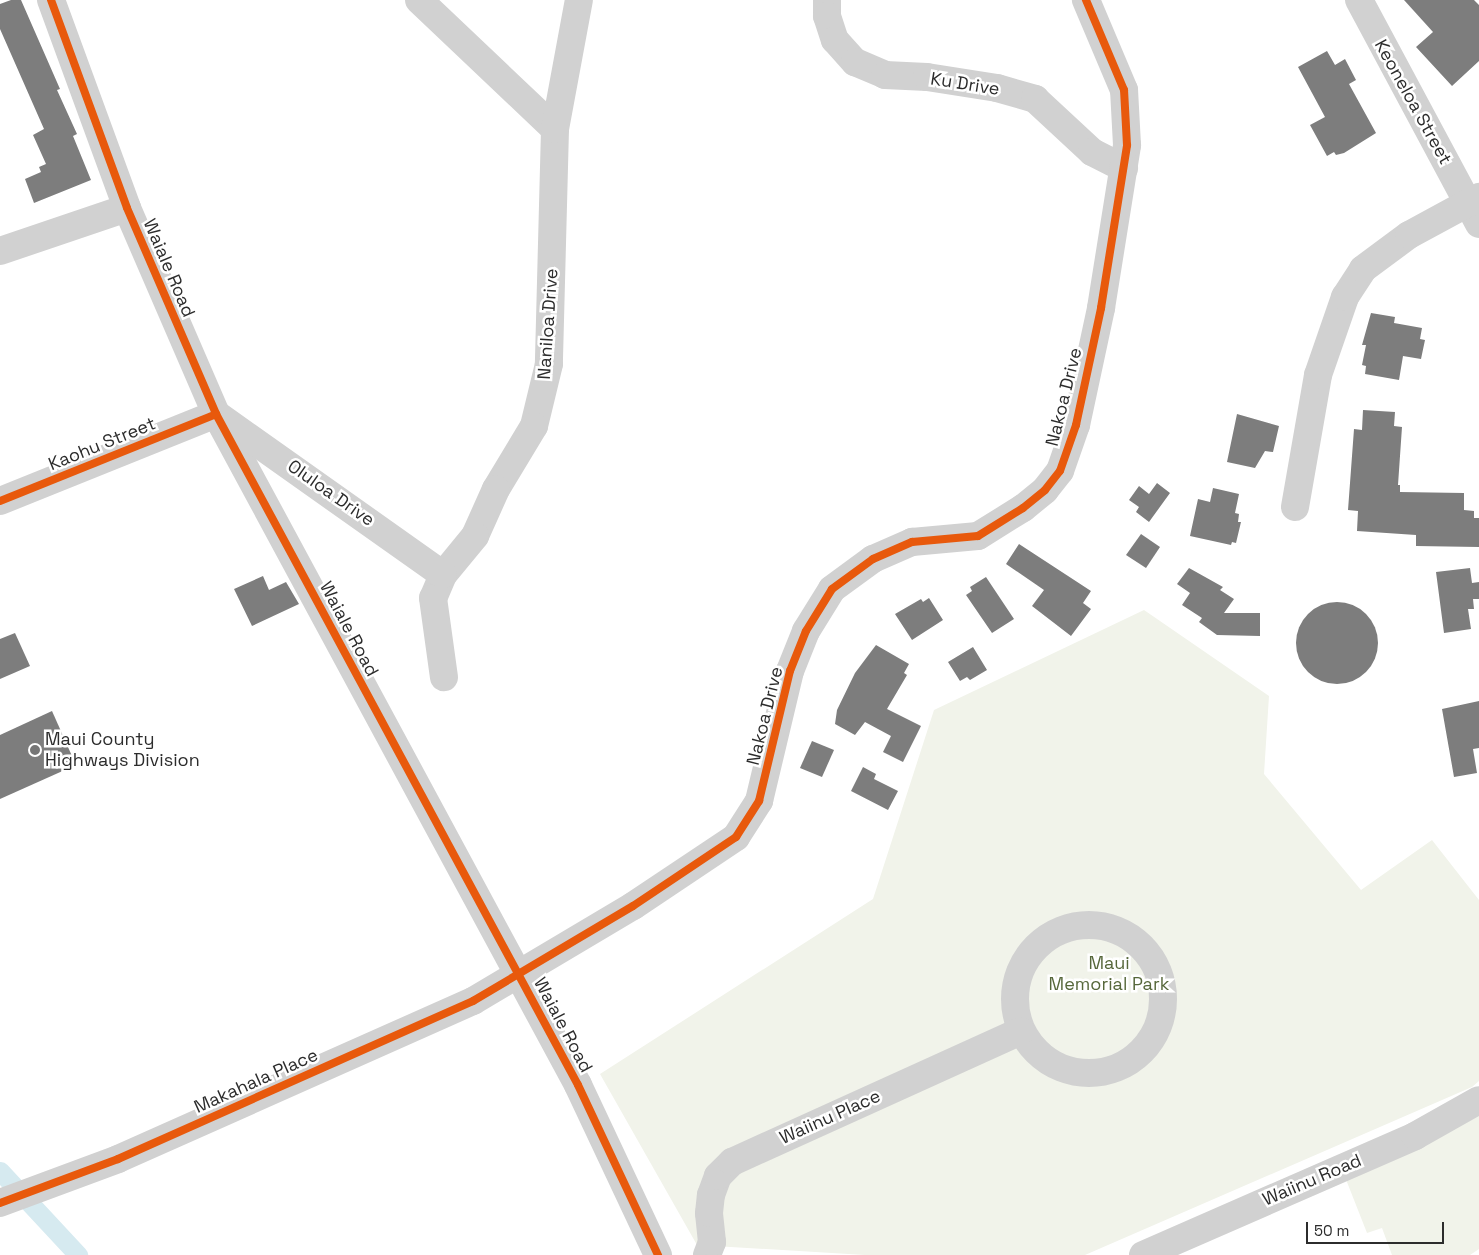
<!DOCTYPE html>
<html>
<head>
<meta charset="utf-8">
<style>
	body { margin:0 }
	#map { position:relative; width:1479px; height:1255px; overflow:hidden; background:#fff; font-family:"Space Grotesk",sans-serif }
	div>[style] { position:absolute }
	.green>* { inset:0; background:#f1f3ea }
	.canal>* { height:19px; margin:-9.5px; padding:0 9.5px; transform-origin:9.5px; border-radius:9.5px; background:#d6eaf0 }
	.building>* { inset:0; background:#7d7d7d }
	.round { border-radius:50% }
	.minor>* { height:28px; margin:-14px; padding:0 14px; transform-origin:14px; border-radius:14px; background:#d1d1d1 }
	.minor>.ring { margin:-14px; padding:0; box-sizing:content-box; background:none; border:28px solid #d1d1d1; border-radius:50% }
	.cycleway>* { height:8px; margin:-4px; padding:0 4px; transform-origin:4px; border-radius:4px; background:#e8590c }
	.dots>* { width:14px; height:14px; translate:-50% -50%; box-sizing:border-box; border:2px solid #fff; border-radius:50% }
	span { translate:-50% -50%; white-space:nowrap; text-align:center; line-height:1.15; -webkit-text-stroke:5px #fff; paint-order:stroke }
	.street-label { font-size:18px; color:#2c2c2c }
	.poi-label { font-size:18px; color:#2c2c2c }
	.left { translate:0 -50%; text-align:left }
	.park-label { font-size:18px; color:#56673a }
	.scale { position:absolute; left:1306px; top:1222px; width:138px; height:22px; box-sizing:border-box; border:2px solid #2c2c2c; border-top:0; padding-left:6px; font-size:15px; line-height:18px; white-space:nowrap; color:#2c2c2c; -webkit-text-stroke:4px #fff; paint-order:stroke }
</style>
</head>
<body>
<div id="map">
	<div class="green">
		<div style="clip-path:polygon(1144px 610px,1269px 696px,1264px 774px,1361px 890px,1432px 840px,1479px 900px,1479px 1081px,1472px 1087px,1085px 1255px,865px 1255px,697px 1245px,600px 1074px,873px 899px,934px 710px)"></div>
		<div style="clip-path:polygon(1479px 1115px,1479px 1249px,1470px 1255px,1392px 1255px,1382px 1228px,1367px 1233px,1345px 1177px)"></div>
	</div>
	<div class="canal">
		<div style="left:0;top:1171px;width:115px;rotate:47.1deg"></div>
	</div>
	<div class="building">
		<div style="clip-path:polygon(11px 0,21px 0,60px 89px,57px 90px,77px 134px,73px 136px,91px 180px,34px 203px,25px 179px,41px 172px,39px 167px,46px 164px,33px 135px,44px 129px,0 29px,0 4px)"></div>
		<div style="clip-path:polygon(1404px 0,1474px 0,1479px 5px,1479px 61px,1452px 86px,1416px 47px,1433px 32px)"></div>
		<div style="clip-path:polygon(1327px 51px,1335px 65px,1345px 59px,1356px 80px,1349px 84px,1376px 133px,1344px 153px,1336px 155px,1334px 152px,1327px 156px,1310px 125px,1325px 117px,1298px 67px)"></div>
		<div style="clip-path:polygon(1371px 313px,1395px 317px,1394px 323px,1422px 328px,1420px 339px,1425px 340px,1421px 359px,1403px 356px,1399px 380px,1365px 374px,1366px 366px,1362px 365px,1366px 345px,1362px 345px)"></div>
		<div style="clip-path:polygon(1363px 410px,1395px 412px,1394px 426px,1402px 427px,1398px 485px,1400px 485px,1400px 492px,1464px 493px,1464px 510px,1474px 511px,1474px 518px,1479px 518px,1479px 547px,1416px 546px,1416px 535px,1357px 531px,1358px 511px,1348px 510px,1354px 429px,1362px 430px)"></div>
		<div style="clip-path:polygon(1237px 414px,1279px 426px,1273px 452px,1265px 451px,1255px 468px,1227px 462px)"></div>
		<div style="clip-path:polygon(1157px 483px,1170px 493px,1149px 522px,1136px 512px,1139px 507px,1129px 500px,1139px 486px,1149px 494px)"></div>
		<div style="clip-path:polygon(1213px 488px,1239px 494px,1235px 513px,1239px 514px,1238px 522px,1241px 522px,1236px 543px,1232px 542px,1231px 545px,1190px 536px,1198px 499px,1210px 502px)"></div>
		<div style="clip-path:polygon(1141px 534px,1160px 547px,1146px 568px,1126px 555px)"></div>
		<div style="clip-path:polygon(1019px 544px,1091px 591px,1083px 603px,1091px 609px,1071px 636px,1032px 606px,1044px 590px,1006px 564px)"></div>
		<div style="clip-path:polygon(1189px 568px,1223px 587px,1220px 590px,1234px 599px,1224px 613px,1260px 613px,1260px 636px,1217px 635px,1199px 622px,1202px 618px,1182px 605px,1190px 593px,1177px 584px)"></div>
		<div style="clip-path:polygon(1470px 568px,1472px 583px,1479px 582px,1479px 599px,1473px 599px,1474px 609px,1468px 609px,1471px 629px,1444px 633px,1436px 572px)"></div>
		<div style="clip-path:polygon(263px 576px,269px 590px,286px 582px,299px 604px,252px 626px,234px 589px)"></div>
		<div style="clip-path:polygon(986px 577px,1014px 619px,992px 633px,966px 595px,972px 591px,970px 587px)"></div>
		<div style="clip-path:polygon(929px 598px,943px 620px,912px 640px,895px 614px,921px 599px,923px 602px)"></div>
		<div class="round" style="left:1296px;top:602px;width:82px;height:82px"></div>
		<div style="clip-path:polygon(15px 633px,30px 666px,0 679px,0 639px)"></div>
		<div style="clip-path:polygon(876px 645px,909px 664px,904px 673px,907px 675px,887px 709px,921px 726px,903px 762px,883px 752px,891px 736px,865px 722px,855px 735px,835px 724px,837px 710px,855px 673px)"></div>
		<div style="clip-path:polygon(973px 647px,987px 670px,970px 680px,967px 677px,960px 681px,948px 662px)"></div>
		<div style="clip-path:polygon(1479px 701px,1479px 748px,1473px 749px,1477px 773px,1454px 777px,1442px 709px)"></div>
		<div style="clip-path:polygon(52px 711px,76px 765px,0 799px,0 735px)"></div>
		<div style="clip-path:polygon(812px 741px,834px 750px,822px 777px,800px 768px)"></div>
		<div style="clip-path:polygon(863px 767px,876px 774px,874px 779px,898px 791px,888px 810px,851px 791px)"></div>
	</div>
	<div class="minor">
		<div style="left:51px;top:0;width:221px;rotate:69.9deg"></div>
		<div style="left:127px;top:208px;width:224px;rotate:66.6deg"></div>
		<div style="left:216px;top:414px;width:762px;rotate:61.65deg"></div>
		<div style="left:578px;top:1085px;width:188px;rotate:64.8deg"></div>
		<div style="left:419px;top:0;width:187px;rotate:43.5deg"></div>
		<div style="left:555px;top:129px;width:235px;rotate:91.5deg"></div>
		<div style="left:549px;top:364px;width:64px;rotate:103.6deg"></div>
		<div style="left:534px;top:426px;width:74px;rotate:121.1deg"></div>
		<div style="left:496px;top:489px;width:51px;rotate:114.1deg"></div>
		<div style="left:475px;top:536px;width:50px;rotate:129.4deg"></div>
		<div style="left:443px;top:575px;width:25px;rotate:113deg"></div>
		<div style="left:433px;top:598px;width:80px;rotate:82.1deg"></div>
		<div style="left:827px;top:0;width:16px;rotate:90deg"></div>
		<div style="left:827px;top:16px;width:25px;rotate:72deg"></div>
		<div style="left:835px;top:40px;width:30px;rotate:48deg"></div>
		<div style="left:855px;top:62px;width:33px;rotate:23deg"></div>
		<div style="left:885px;top:75px;width:42px;rotate:2.7deg"></div>
		<div style="left:927px;top:77px;width:71px;rotate:8.9deg"></div>
		<div style="left:997px;top:88px;width:40px;rotate:16deg"></div>
		<div style="left:1035px;top:99px;width:78px;rotate:42.9deg"></div>
		<div style="left:1092px;top:152px;width:36px;rotate:27deg"></div>
		<div style="left:1359px;top:0;width:254px;rotate:61.8deg"></div>
		<div style="left:555px;top:129px;width:131px;rotate:-79.5deg"></div>
		<div style="left:0;top:251px;width:134px;rotate:-18.7deg"></div>
		<div style="left:0;top:501px;width:233px;rotate:-21.9deg"></div>
		<div style="left:216px;top:414px;width:278px;rotate:35.3deg"></div>
		<div style="left:1295px;top:507px;width:134px;rotate:-80.1deg"></div>
		<div style="left:1318px;top:375px;width:83px;rotate:-70.9deg"></div>
		<div style="left:1345px;top:297px;width:33px;rotate:-57deg"></div>
		<div style="left:1363px;top:269px;width:57px;rotate:-36.5deg"></div>
		<div style="left:1409px;top:235px;width:80px;rotate:-28.5deg"></div>
		<div class="ring" style="left:1015px;top:925px;width:120px;height:120px"></div>
		<div style="left:0;top:1203px;width:126px;rotate:-20.4deg"></div>
		<div style="left:118px;top:1159px;width:389px;rotate:-24deg"></div>
		<div style="left:473px;top:1001px;width:186px;rotate:-30.7deg"></div>
		<div style="left:633px;top:906px;width:124px;rotate:-33.8deg"></div>
		<div style="left:736px;top:837px;width:43px;rotate:-57.4deg"></div>
		<div style="left:759px;top:801px;width:134px;rotate:-76.6deg"></div>
		<div style="left:790px;top:671px;width:43px;rotate:-68.2deg"></div>
		<div style="left:806px;top:631px;width:49px;rotate:-58.2deg"></div>
		<div style="left:832px;top:589px;width:51px;rotate:-36.2deg"></div>
		<div style="left:873px;top:559px;width:43px;rotate:-23.6deg"></div>
		<div style="left:912px;top:542px;width:66px;rotate:-5.2deg"></div>
		<div style="left:978px;top:536px;width:53px;rotate:-31.9deg"></div>
		<div style="left:1023px;top:508px;width:28px;rotate:-39deg"></div>
		<div style="left:1045px;top:490px;width:24px;rotate:-52deg"></div>
		<div style="left:1060px;top:471px;width:49px;rotate:-70.8deg"></div>
		<div style="left:1076px;top:425px;width:120px;rotate:-77.9deg"></div>
		<div style="left:1101px;top:308px;width:165px;rotate:-80.9deg"></div>
		<div style="left:1127px;top:145px;width:55px;rotate:-93.1deg"></div>
		<div style="left:1124px;top:90px;width:98px;rotate:-112.9deg"></div>
		<div style="left:707px;top:1255px;width:14px;rotate:-69deg"></div>
		<div style="left:712px;top:1242px;width:29px;rotate:-96deg"></div>
		<div style="left:709px;top:1213px;width:18px;rotate:-84deg"></div>
		<div style="left:711px;top:1195px;width:20px;rotate:-70deg"></div>
		<div style="left:718px;top:1176px;width:20px;rotate:-45deg"></div>
		<div style="left:732px;top:1162px;width:317px;rotate:-24.4deg"></div>
		<div style="left:1143px;top:1255px;width:297px;rotate:-23.6deg"></div>
		<div style="left:1415px;top:1136px;width:73px;rotate:-29.4deg"></div>
	</div>
	<div class="cycleway">
		<div style="left:51px;top:0;width:221px;rotate:69.9deg"></div>
		<div style="left:127px;top:208px;width:224px;rotate:66.6deg"></div>
		<div style="left:216px;top:414px;width:762px;rotate:61.65deg"></div>
		<div style="left:578px;top:1085px;width:188px;rotate:64.8deg"></div>
		<div style="left:0;top:501px;width:233px;rotate:-21.9deg"></div>
		<div style="left:0;top:1203px;width:126px;rotate:-20.4deg"></div>
		<div style="left:118px;top:1159px;width:389px;rotate:-24deg"></div>
		<div style="left:473px;top:1001px;width:186px;rotate:-30.7deg"></div>
		<div style="left:633px;top:906px;width:124px;rotate:-33.8deg"></div>
		<div style="left:736px;top:837px;width:43px;rotate:-57.4deg"></div>
		<div style="left:759px;top:801px;width:134px;rotate:-76.6deg"></div>
		<div style="left:790px;top:671px;width:43px;rotate:-68.2deg"></div>
		<div style="left:806px;top:631px;width:49px;rotate:-58.2deg"></div>
		<div style="left:832px;top:589px;width:51px;rotate:-36.2deg"></div>
		<div style="left:873px;top:559px;width:43px;rotate:-23.6deg"></div>
		<div style="left:912px;top:542px;width:66px;rotate:-5.2deg"></div>
		<div style="left:978px;top:536px;width:53px;rotate:-31.9deg"></div>
		<div style="left:1023px;top:508px;width:28px;rotate:-39deg"></div>
		<div style="left:1045px;top:490px;width:24px;rotate:-52deg"></div>
		<div style="left:1060px;top:471px;width:49px;rotate:-70.8deg"></div>
		<div style="left:1076px;top:425px;width:120px;rotate:-77.9deg"></div>
		<div style="left:1101px;top:308px;width:165px;rotate:-80.9deg"></div>
		<div style="left:1127px;top:145px;width:55px;rotate:-93.1deg"></div>
		<div style="left:1124px;top:90px;width:98px;rotate:-112.9deg"></div>
	</div>
	<div class="dots">
		<div style="left:35px;top:750px;background:#767676"></div>
	</div>
	<div class="street-label">
		<span style="left:965px;top:84px;rotate:9deg">Ku Drive</span>
		<span style="left:1413px;top:102px;rotate:61deg">Keoneloa Street</span>
		<span style="left:169px;top:268px;rotate:67deg">Waiale Road</span>
		<span style="left:548px;top:324px;rotate:-86deg">Naniloa Drive</span>
		<span style="left:1064px;top:397px;rotate:-76deg">Nakoa Drive</span>
		<span style="left:102px;top:444px;rotate:-22deg">Kaohu Street</span>
		<span style="left:331px;top:493px;rotate:35deg">Oluloa Drive</span>
		<span style="left:349px;top:629px;rotate:62deg">Waiale Road</span>
		<span style="left:765px;top:716px;rotate:-76deg">Nakoa Drive</span>
		<span style="left:563px;top:1025px;rotate:62deg">Waiale Road</span>
		<span style="left:256px;top:1081px;rotate:-24deg">Makahala Place</span>
		<span style="left:830px;top:1117px;rotate:-24deg">Waiinu Place</span>
		<span style="left:1312px;top:1180px;rotate:-23deg">Waiinu Road</span>
	</div>
	<div class="poi-label">
		<span class="left" style="left:45px;top:750px">Maui County<br>Highways Division</span>
	</div>
	<div class="park-label">
		<span style="left:1109px;top:974px">Maui<br>Memorial Park</span>
	</div>
	<div class="scale">50 m</div>
</div>
</body>
</html>
